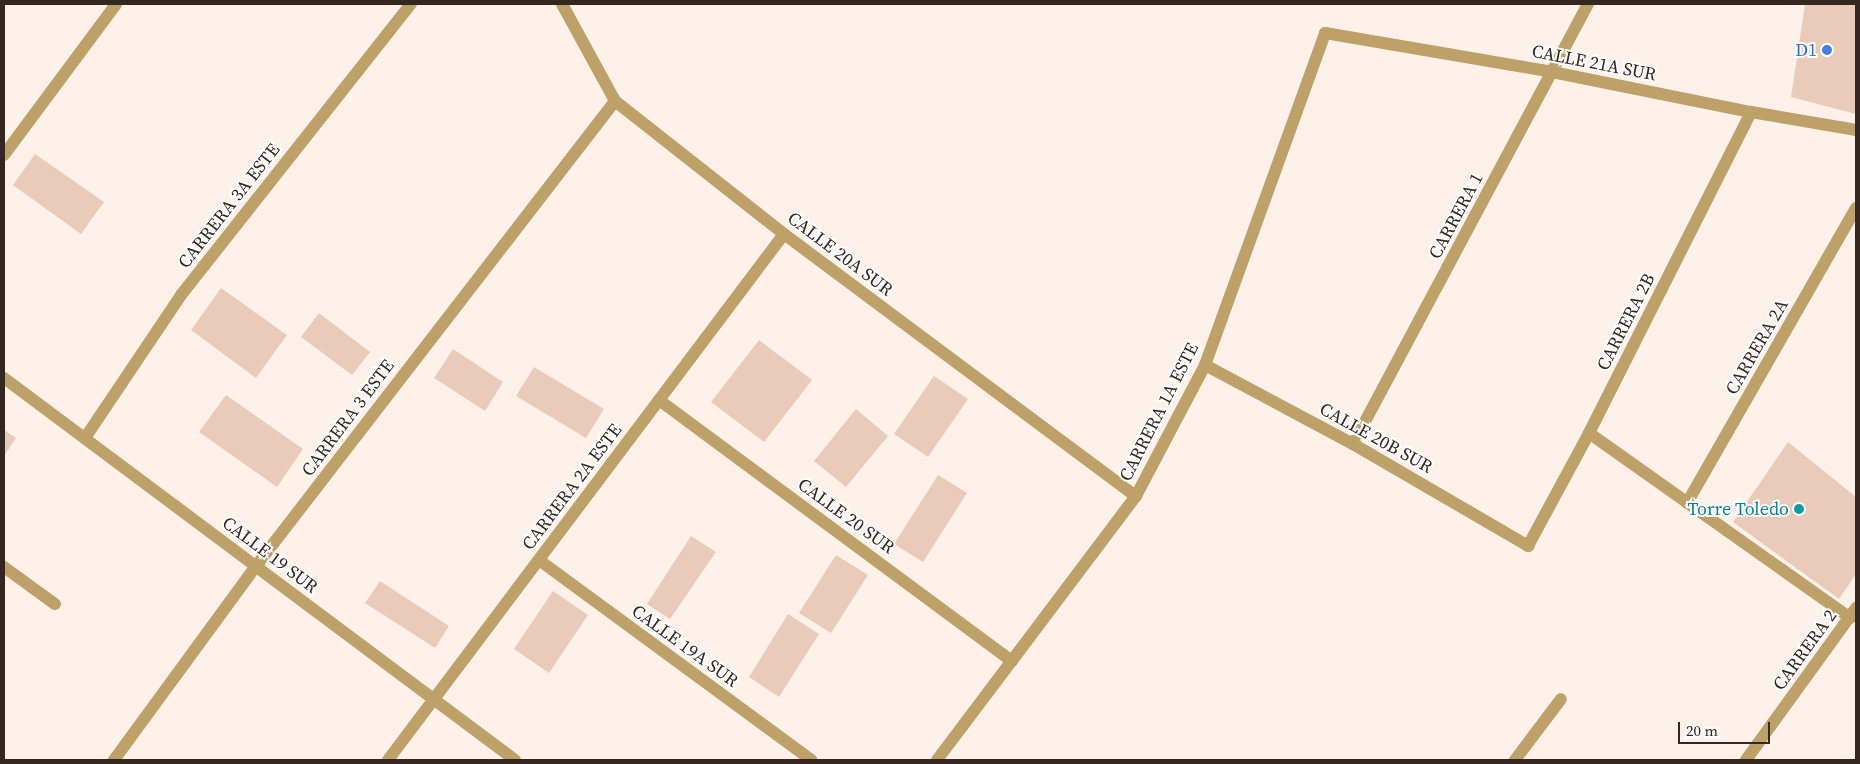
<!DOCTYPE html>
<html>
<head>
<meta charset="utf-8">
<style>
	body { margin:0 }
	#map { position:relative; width:1860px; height:764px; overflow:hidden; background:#fef1ea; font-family:"Source Serif 4",serif }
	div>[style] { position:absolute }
	.building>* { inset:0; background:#eacab9 }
	.service>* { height:12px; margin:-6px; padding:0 6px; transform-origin:6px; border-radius:6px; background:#bda169 }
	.minor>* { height:12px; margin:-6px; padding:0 6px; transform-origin:6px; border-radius:6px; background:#bda169 }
	.dots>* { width:14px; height:14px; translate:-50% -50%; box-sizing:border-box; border:2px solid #fff; border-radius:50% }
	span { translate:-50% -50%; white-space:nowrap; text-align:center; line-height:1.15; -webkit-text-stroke:4px #fff; paint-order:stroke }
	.shop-label { font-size:18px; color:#366cbe }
	.right { translate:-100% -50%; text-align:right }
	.street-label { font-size:18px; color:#332720 }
	.culture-label { font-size:18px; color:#0d838f }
	.frame { position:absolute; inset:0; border:5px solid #332720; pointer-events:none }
	.scale { position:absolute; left:1678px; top:722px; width:92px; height:22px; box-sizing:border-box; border:2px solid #332720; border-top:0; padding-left:6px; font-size:15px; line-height:18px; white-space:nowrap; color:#332720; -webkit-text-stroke:4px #fff; paint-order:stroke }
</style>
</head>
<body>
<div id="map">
	<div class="building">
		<div style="clip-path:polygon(1805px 4px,1856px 4px,1856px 114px,1791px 97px)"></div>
		<div style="clip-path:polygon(35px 154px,104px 202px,81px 234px,13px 185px)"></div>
		<div style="clip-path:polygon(221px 288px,287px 335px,256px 378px,191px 330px)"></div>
		<div style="clip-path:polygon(319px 313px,370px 352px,352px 375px,301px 337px)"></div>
		<div style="clip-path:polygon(759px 340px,812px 380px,764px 442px,711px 402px)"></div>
		<div style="clip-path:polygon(453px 349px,503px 382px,485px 411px,434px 378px)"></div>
		<div style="clip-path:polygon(534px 367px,604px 409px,586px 438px,516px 396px)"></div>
		<div style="clip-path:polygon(934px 376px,968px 399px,928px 457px,894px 434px)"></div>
		<div style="clip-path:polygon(226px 395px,303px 449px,277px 487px,199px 432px)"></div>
		<div style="clip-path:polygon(856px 409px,888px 436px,846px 487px,814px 461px)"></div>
		<div style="clip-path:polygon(4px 430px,16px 438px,4px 456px)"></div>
		<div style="clip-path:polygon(1788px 442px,1856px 497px,1856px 574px,1839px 599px,1733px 522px)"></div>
		<div style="clip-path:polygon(938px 475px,967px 493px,923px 562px,894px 544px)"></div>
		<div style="clip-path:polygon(691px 536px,716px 552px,670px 619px,647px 604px)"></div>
		<div style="clip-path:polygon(836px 555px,868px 575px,831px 633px,799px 613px)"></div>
		<div style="clip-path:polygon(380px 581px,449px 626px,435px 648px,365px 603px)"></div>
		<div style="clip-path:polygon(553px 591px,588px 615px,549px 673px,514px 649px)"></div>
		<div style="clip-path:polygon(788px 614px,819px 634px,779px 697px,749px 677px)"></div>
	</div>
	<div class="service">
		<div style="left:4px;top:567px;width:63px;rotate:36deg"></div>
		<div style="left:1515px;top:760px;width:76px;rotate:-53deg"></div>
	</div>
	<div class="minor">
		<div style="left:562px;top:4px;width:111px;rotate:61.3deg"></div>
		<div style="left:615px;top:101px;width:215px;rotate:38.2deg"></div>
		<div style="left:784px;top:234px;width:439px;rotate:36.7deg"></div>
		<div style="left:4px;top:155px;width:188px;rotate:-53.4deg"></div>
		<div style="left:1205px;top:365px;width:168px;rotate:28.1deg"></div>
		<div style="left:1353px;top:444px;width:203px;rotate:30.2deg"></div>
		<div style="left:1528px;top:546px;width:128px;rotate:-61.6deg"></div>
		<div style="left:1589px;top:433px;width:360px;rotate:-63.2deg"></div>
		<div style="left:4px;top:378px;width:638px;rotate:36.78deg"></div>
		<div style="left:659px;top:400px;width:439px;rotate:36.5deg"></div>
		<div style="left:1589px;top:433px;width:320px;rotate:35.3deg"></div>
		<div style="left:85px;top:438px;width:172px;rotate:-56.1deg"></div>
		<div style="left:181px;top:295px;width:371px;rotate:-51.7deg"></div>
		<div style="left:1353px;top:444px;width:499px;rotate:-61.9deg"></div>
		<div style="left:1687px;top:503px;width:340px;rotate:-60.2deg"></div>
		<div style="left:539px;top:560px;width:338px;rotate:36.3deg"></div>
		<div style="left:114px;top:760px;width:240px;rotate:-53.8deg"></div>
		<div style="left:256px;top:566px;width:587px;rotate:-52.33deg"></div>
		<div style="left:388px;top:760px;width:658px;rotate:-53.03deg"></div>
		<div style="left:937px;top:760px;width:331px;rotate:-53deg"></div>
		<div style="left:1136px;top:496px;width:148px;rotate:-62.2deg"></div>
		<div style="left:1205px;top:365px;width:353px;rotate:-70.1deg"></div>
		<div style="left:1325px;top:33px;width:230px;rotate:9.7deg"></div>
		<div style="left:1552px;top:72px;width:203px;rotate:11.4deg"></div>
		<div style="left:1751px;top:112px;width:107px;rotate:9.7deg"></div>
		<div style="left:1746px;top:760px;width:188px;rotate:-54.1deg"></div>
	</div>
	<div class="dots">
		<div style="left:1827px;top:50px;background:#3f7fe0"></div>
		<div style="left:1799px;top:509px;background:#0f9aa8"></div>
	</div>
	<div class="shop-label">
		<span class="right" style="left:1817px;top:50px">D1</span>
	</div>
	<div class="street-label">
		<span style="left:1594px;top:63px;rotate:11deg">CALLE 21A SUR</span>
		<span style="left:229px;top:206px;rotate:-52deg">CARRERA 3A ESTE</span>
		<span style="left:1456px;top:216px;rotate:-62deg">CARRERA 1</span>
		<span style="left:840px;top:254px;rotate:37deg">CALLE 20A SUR</span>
		<span style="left:1626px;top:322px;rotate:-63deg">CARRERA 2B</span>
		<span style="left:1757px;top:347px;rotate:-60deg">CARRERA 2A</span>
		<span style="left:1159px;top:412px;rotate:-63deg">CARRERA 1A ESTE</span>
		<span style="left:348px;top:418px;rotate:-53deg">CARRERA 3 ESTE</span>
		<span style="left:1376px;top:438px;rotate:29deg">CALLE 20B SUR</span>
		<span style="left:572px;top:487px;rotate:-53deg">CARRERA 2A ESTE</span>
		<span style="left:846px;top:516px;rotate:36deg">CALLE 20 SUR</span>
		<span style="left:270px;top:555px;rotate:37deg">CALLE 19 SUR</span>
		<span style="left:685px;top:646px;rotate:36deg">CALLE 19A SUR</span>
		<span style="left:1805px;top:650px;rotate:-54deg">CARRERA 2</span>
	</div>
	<div class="culture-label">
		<span class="right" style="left:1789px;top:509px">Torre Toledo</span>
	</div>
	<div class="frame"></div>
	<div class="scale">20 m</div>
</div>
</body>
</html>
